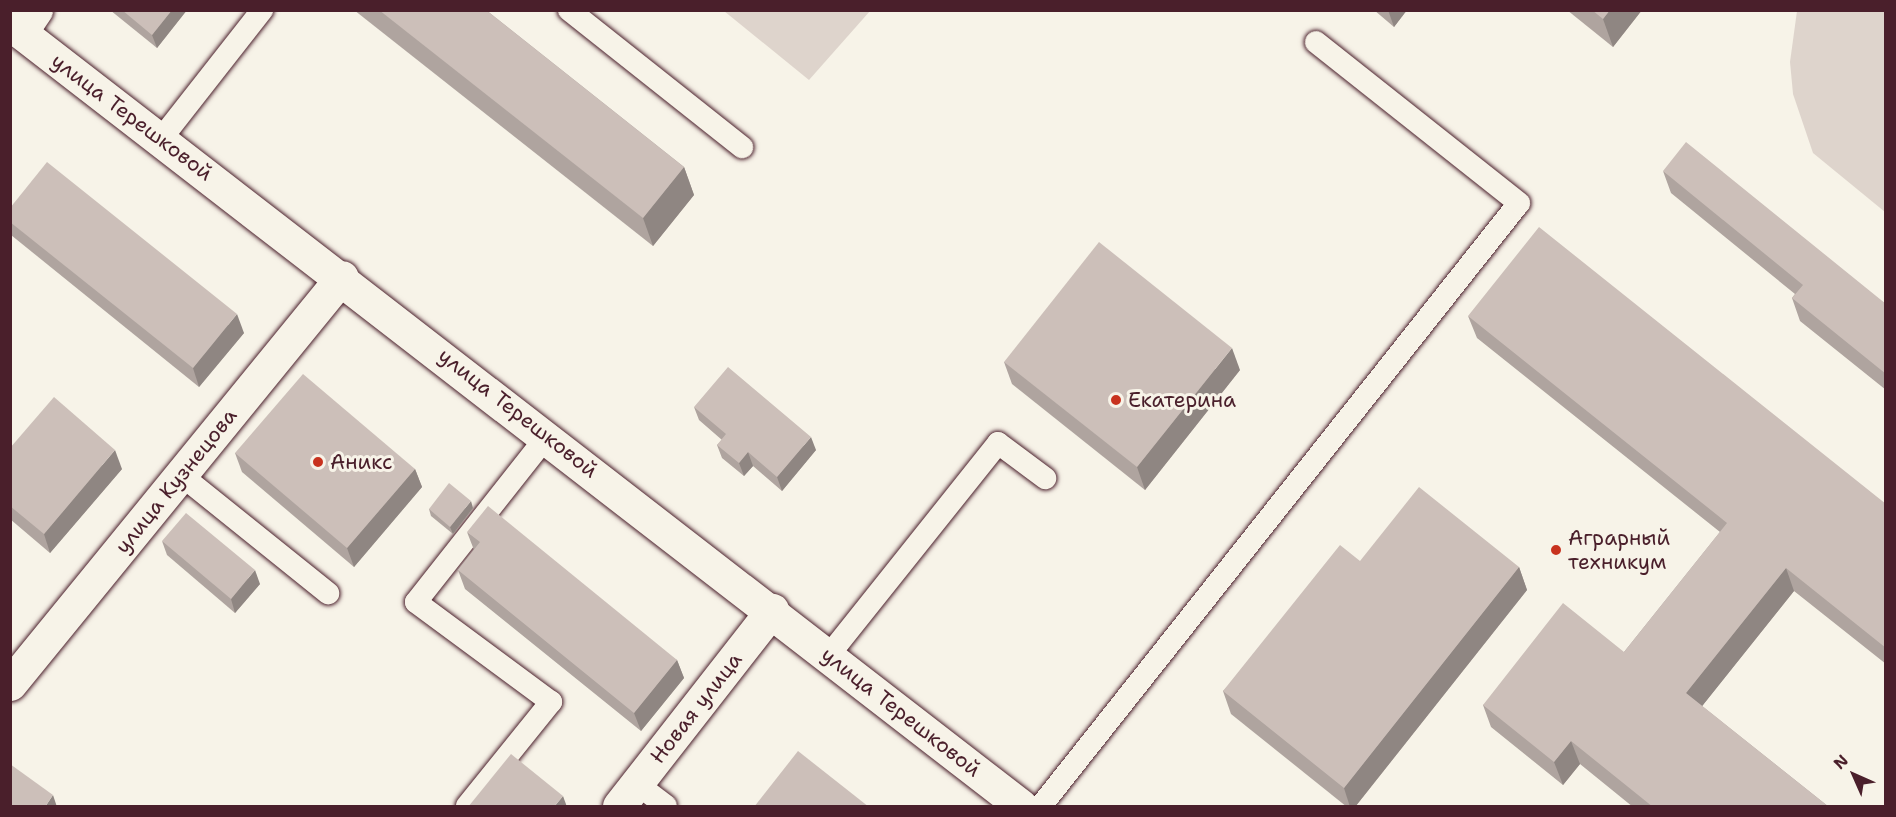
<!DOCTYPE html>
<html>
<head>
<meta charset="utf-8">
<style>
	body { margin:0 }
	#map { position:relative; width:1896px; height:817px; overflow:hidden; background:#f7f3e8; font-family:"Shantell Sans",sans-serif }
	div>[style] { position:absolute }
	.green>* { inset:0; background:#ded4cc }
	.roads { filter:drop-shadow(0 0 2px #4a1f2b) drop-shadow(0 0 2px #4a1f2b) }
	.lane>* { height:22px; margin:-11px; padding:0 11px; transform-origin:11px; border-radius:11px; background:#f7f3e8 }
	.street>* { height:33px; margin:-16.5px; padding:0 16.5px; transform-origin:16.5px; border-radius:16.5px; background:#f7f3e8 }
	.secondary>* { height:33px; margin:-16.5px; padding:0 16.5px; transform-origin:16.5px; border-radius:16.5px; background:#f7f3e8 }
	.wall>* { inset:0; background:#afa49f }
	.shaded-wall>* { inset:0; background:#8f8682 }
	.building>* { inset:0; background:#ccbfb9 }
	.dots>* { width:16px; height:16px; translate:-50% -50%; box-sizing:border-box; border:3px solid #f7f3e8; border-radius:50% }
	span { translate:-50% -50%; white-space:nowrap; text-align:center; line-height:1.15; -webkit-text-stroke:6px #f7f3e8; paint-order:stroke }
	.street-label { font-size:21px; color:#4a1f2b }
	.poi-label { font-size:21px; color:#4a1f2b }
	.left { translate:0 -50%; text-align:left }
	.frame { position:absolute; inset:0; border:12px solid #4a1f2b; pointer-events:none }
	.north { position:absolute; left:1824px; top:745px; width:60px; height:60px; -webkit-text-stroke:4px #f7f3e8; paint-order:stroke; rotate:315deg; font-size:16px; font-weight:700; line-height:24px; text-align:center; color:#4a1f2b }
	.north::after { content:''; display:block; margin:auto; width:21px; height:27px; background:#4a1f2b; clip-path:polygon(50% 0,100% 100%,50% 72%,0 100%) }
</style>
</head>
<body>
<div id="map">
	<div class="green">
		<div style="clip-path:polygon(724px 11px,870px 11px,809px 80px)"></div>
		<div style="clip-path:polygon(1797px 11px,1885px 11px,1885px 212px,1813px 153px,1793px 94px,1790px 62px)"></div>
	</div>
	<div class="roads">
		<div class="lane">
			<div style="left:569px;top:10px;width:221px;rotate:38.4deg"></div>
			<div style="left:161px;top:139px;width:164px;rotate:-51.9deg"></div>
			<div style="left:181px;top:475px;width:189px;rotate:38.8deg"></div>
			<div style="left:829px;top:655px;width:271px;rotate:-51.4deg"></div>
			<div style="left:998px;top:443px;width:59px;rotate:36.7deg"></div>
			<div style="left:637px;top:784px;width:36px;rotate:37deg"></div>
			<div style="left:467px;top:806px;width:134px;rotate:-51.1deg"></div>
			<div style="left:551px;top:702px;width:168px;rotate:-143.5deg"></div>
			<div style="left:416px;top:602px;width:211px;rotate:-51.7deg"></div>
			<div style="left:1041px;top:806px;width:769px;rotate:-51.6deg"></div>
			<div style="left:1519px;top:203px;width:259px;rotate:-141.6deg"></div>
		</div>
		<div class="street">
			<div style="left:21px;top:32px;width:27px;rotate:-56deg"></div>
			<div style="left:10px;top:684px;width:525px;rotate:-50.8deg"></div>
		</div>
		<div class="secondary">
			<div style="left:10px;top:24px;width:1278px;rotate:37.72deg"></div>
			<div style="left:619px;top:806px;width:249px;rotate:-52deg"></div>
		</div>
	</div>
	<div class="wall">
		<div style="clip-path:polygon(110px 10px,187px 10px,157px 48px)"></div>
		<div style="clip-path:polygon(354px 10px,486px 10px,684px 167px,694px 195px,653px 246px)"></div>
		<div style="clip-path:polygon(1374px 10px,1407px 10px,1394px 27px)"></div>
		<div style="clip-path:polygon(1567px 10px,1642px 10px,1613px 47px)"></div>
		<div style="clip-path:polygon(1663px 171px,1886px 304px,1886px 390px,1800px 321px,1792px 298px,1795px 294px,1671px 193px)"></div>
		<div style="clip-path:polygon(10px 208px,244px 333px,199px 387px,11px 235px)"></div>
		<div style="clip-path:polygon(1468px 316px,1886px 504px,1886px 664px,1794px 591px,1702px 706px,1829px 807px,1633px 807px,1580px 764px,1563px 785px,1491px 727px,1483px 705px,1624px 652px,1720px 532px,1477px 338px)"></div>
		<div style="clip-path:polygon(1004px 362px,1240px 370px,1145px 490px,1012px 384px)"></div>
		<div style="clip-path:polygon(694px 407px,816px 450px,782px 491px,753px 466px,744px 476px,722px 458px,717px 445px,722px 440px,699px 420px)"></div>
		<div style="clip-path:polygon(10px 448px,122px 469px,50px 553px,10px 519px)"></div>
		<div style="clip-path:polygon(235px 453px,415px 469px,422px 487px,354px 567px,242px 472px)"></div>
		<div style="clip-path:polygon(473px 508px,453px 534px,431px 516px,429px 509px)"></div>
		<div style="clip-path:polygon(467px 532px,677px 660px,684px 678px,641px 731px,465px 589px,458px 570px,474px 550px)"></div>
		<div style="clip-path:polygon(162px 541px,260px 584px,235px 613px,167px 555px)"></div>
		<div style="clip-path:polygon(1360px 561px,1519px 567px,1527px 590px,1355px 807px,1347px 807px,1231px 714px,1223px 691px)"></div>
	</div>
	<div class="shaded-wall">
		<div style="clip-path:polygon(172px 10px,187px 10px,157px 48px,152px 35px)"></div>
		<div style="clip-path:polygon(1388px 10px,1407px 10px,1394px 27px)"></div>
		<div style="clip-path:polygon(1610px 10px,1642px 10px,1613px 47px,1603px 19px)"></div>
		<div style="clip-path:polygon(684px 167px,694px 195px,653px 246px,643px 218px)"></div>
		<div style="clip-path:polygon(237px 314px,244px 333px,199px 387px,193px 368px)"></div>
		<div style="clip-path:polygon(1232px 348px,1240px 370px,1145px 490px,1137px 467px)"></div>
		<div style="clip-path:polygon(811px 437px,816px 450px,782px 491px,777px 477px)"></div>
		<div style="clip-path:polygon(115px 450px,122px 469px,50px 553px,44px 534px)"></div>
		<div style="clip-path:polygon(748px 452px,753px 466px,744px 476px,739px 463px)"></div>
		<div style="clip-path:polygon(415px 469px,422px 487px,354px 567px,347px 548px)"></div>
		<div style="clip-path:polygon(471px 501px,473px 508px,453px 534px,450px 527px)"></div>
		<div style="clip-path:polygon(1519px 567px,1527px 590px,1355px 807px,1350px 807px,1344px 788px)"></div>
		<div style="clip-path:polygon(1786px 568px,1794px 591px,1695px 715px,1686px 693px)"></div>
		<div style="clip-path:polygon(255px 570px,260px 584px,235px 613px,231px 599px)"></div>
		<div style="clip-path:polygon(677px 660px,684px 678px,641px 731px,634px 713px)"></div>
		<div style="clip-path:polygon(1571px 741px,1580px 764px,1563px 785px,1554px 762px)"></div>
		<div style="clip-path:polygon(53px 795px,57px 807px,45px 807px)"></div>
		<div style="clip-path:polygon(563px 796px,567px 807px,554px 807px)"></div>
	</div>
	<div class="building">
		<div style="clip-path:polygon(122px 10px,172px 10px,152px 35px)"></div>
		<div style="clip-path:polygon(379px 10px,486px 10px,684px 167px,643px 218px)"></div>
		<div style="clip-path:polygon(1592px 10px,1610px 10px,1603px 19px)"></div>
		<div style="clip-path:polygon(1686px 142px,1886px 304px,1886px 374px,1792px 298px,1803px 285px,1663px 171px)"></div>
		<div style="clip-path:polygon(47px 162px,237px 314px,193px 368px,10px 222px,10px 208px)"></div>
		<div style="clip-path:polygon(1539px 227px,1886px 504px,1886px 648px,1786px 568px,1686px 693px,1829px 807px,1653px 807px,1571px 741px,1554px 762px,1483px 705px,1563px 603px,1624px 652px,1727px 523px,1468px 316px)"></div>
		<div style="clip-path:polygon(1099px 242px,1232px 348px,1137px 467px,1004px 362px)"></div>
		<div style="clip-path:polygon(728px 367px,811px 437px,777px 477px,748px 452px,739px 463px,717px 445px,726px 434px,694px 407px)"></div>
		<div style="clip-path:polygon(303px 374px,415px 469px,347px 548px,235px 453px)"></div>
		<div style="clip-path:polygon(54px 397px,115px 450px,44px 534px,10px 506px,10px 448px)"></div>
		<div style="clip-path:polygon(449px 483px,471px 501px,450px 527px,429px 509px)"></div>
		<div style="clip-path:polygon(1419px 487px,1519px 567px,1344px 788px,1223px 691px,1340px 545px,1360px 561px)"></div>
		<div style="clip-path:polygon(488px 506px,677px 660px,634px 713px,458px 570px,480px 542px,467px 532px)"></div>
		<div style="clip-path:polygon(186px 513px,255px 570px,231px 599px,162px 541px)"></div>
		<div style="clip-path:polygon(798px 751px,869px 807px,754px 807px)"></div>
		<div style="clip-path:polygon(511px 754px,563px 796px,554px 807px,468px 807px)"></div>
		<div style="clip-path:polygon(10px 764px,53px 795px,45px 807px,10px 807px)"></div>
	</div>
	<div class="dots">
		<div style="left:1116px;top:400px;background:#c8321e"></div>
		<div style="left:318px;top:462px;background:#c8321e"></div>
		<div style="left:1556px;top:550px;background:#c8321e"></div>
	</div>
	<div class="street-label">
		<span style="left:132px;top:117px;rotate:37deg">улица Терешковой</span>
		<span style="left:518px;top:413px;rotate:38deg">улица Терешковой</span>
		<span style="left:176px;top:481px;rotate:-51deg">улица Кузнецова</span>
		<span style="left:696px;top:708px;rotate:-52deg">Новая улица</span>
		<span style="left:901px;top:712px;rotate:38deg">улица Терешковой</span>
	</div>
	<div class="poi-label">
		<span class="left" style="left:1128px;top:400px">Екатерина</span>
		<span class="left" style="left:330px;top:462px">Аникс</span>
		<span class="left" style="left:1568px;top:550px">Аграрный<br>техникум</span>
	</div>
	<div class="frame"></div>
	<div class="north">N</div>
</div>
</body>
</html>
